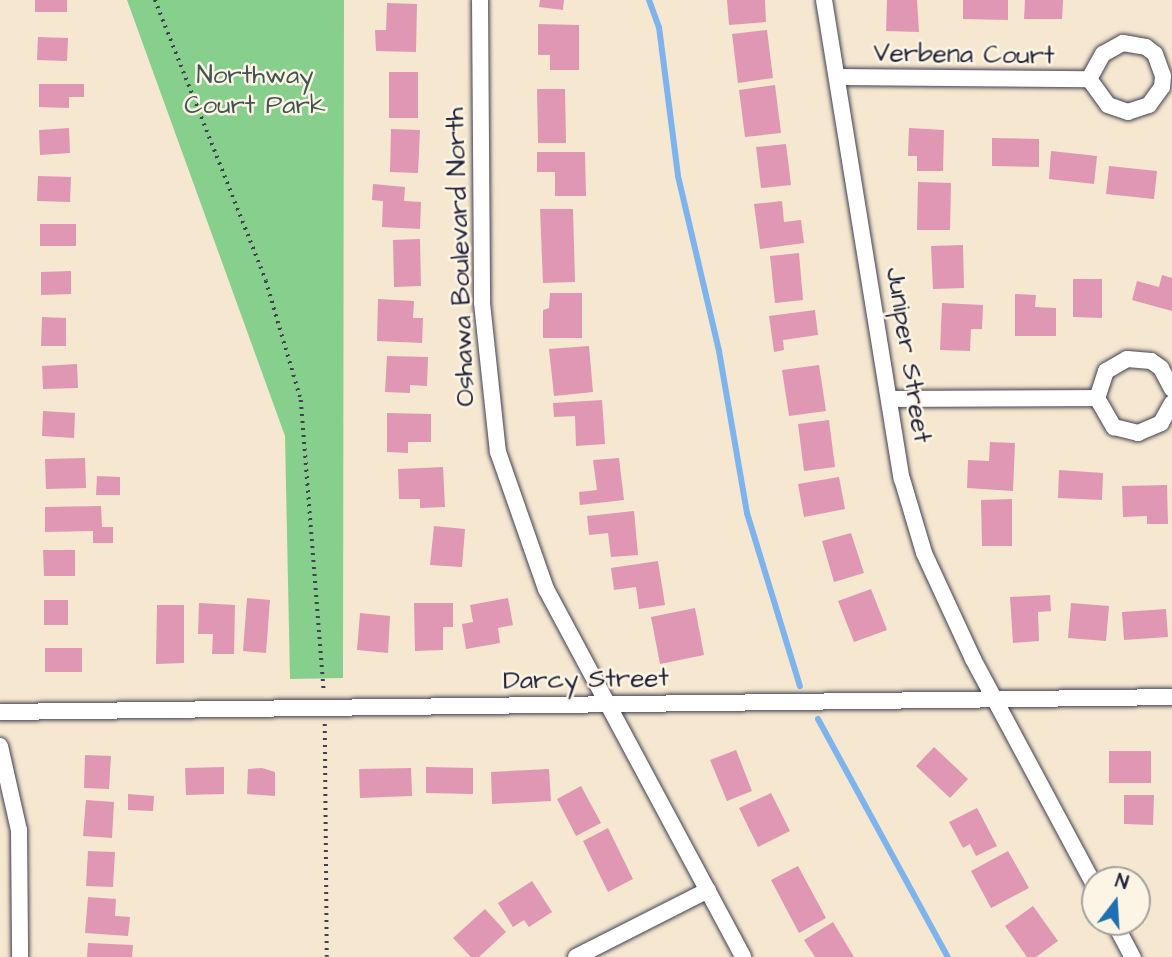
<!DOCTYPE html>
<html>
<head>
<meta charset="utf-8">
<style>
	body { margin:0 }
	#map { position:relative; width:1172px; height:957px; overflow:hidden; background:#f6e8d0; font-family:"Architects Daughter",sans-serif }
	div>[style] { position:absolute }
	.green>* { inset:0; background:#86cf8c }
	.stream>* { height:6px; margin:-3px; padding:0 3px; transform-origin:3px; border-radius:3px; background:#7eb4ed }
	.building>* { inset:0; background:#df97b4 }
	.path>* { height:3.5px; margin-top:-1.75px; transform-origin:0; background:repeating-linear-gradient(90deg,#424051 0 2px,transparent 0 7px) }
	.roads { filter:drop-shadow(0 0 2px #424051) drop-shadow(0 0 2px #424051) }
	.minor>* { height:16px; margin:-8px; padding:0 8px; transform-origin:8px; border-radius:8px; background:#fff }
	span { translate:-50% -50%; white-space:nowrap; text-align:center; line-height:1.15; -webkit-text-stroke:5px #fcf5e5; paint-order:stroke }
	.street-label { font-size:26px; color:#22223b }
	.park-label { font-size:26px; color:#405653 }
	.north { position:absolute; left:1081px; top:866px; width:70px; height:70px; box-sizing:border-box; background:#fcf5e5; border:2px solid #a5a1a1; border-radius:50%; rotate:17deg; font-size:19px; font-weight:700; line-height:28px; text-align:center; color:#22223b }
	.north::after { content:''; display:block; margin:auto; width:24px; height:32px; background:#1f6fb2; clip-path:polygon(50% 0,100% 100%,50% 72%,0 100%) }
</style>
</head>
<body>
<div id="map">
	<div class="green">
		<div style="clip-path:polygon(127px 0,344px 0,343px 678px,290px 679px,285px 436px)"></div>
	</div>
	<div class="stream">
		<div style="left:649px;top:0;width:29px;rotate:70deg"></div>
		<div style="left:659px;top:27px;width:150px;rotate:82.7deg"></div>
		<div style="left:678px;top:176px;width:180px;rotate:76.8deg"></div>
		<div style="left:719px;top:351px;width:164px;rotate:80.2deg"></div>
		<div style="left:747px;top:513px;width:181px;rotate:73deg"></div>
		<div style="left:818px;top:719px;width:271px;rotate:61.4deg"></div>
	</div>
	<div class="building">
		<div style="clip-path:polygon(35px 0,67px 0,67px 12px,35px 12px)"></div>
		<div style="clip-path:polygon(540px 0,564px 0,563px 10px,539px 7px)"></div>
		<div style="clip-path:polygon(727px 0,765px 0,766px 22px,729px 25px)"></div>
		<div style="clip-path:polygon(887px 0,917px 0,919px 32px,886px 31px)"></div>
		<div style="clip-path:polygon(963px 0,1008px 0,1008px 20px,963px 19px)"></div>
		<div style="clip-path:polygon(1025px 0,1063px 0,1062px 19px,1024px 19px)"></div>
		<div style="clip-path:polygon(387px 3px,417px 4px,416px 52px,376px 51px,375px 30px,386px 30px)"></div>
		<div style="clip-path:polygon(538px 24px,579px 25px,579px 70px,550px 70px,550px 55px,538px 55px)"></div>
		<div style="clip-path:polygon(767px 30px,773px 78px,738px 83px,732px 34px)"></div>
		<div style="clip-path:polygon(38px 37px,68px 38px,67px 61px,37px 60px)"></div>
		<div style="clip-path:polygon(389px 72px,418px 72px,418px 118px,389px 118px)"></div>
		<div style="clip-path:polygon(39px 84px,84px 84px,84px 97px,69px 97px,69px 108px,39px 107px)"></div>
		<div style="clip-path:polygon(775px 85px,781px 133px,745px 137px,739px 90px)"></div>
		<div style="clip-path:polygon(537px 89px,565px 89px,566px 143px,538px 143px)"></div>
		<div style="clip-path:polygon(69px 128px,70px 153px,40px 155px,39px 130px)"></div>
		<div style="clip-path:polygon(909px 128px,944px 130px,943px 171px,917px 171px,917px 156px,908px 156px)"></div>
		<div style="clip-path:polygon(391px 129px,420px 130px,418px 173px,390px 172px)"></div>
		<div style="clip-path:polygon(992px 138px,1039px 139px,1039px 167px,992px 166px)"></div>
		<div style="clip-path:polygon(786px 144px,791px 185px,761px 188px,756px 147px)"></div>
		<div style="clip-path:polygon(1051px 151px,1097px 156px,1094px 184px,1049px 179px)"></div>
		<div style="clip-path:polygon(537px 152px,585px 152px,586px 196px,555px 196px,555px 172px,537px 172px)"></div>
		<div style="clip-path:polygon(1109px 166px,1157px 171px,1154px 199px,1106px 194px)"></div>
		<div style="clip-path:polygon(38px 176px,71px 177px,70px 202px,37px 201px)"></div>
		<div style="clip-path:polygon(918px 182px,951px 183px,950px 230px,917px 230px)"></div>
		<div style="clip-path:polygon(373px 184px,405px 187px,404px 201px,421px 202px,420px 229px,382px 227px,383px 201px,372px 200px)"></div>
		<div style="clip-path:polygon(782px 201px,784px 222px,801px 220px,804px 243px,760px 249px,754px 204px)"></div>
		<div style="clip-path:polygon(540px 209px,573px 209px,575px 282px,543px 283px)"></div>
		<div style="clip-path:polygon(40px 224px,76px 224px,76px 246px,40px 246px)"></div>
		<div style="clip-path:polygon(420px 239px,421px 286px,394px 287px,393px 240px)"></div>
		<div style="clip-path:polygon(963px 245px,964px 288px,933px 289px,931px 246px)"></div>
		<div style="clip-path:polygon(799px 253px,803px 300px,775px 303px,770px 256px)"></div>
		<div style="clip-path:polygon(71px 271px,71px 294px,41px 295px,41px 272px)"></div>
		<div style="clip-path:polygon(1162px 275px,1172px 278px,1172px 311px,1132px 300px,1137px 281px,1159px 287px)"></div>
		<div style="clip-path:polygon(1073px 279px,1102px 279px,1102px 318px,1073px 317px)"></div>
		<div style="clip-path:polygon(550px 293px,582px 293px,582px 338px,543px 338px,543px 310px,549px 308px)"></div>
		<div style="clip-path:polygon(1015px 294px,1036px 295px,1035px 307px,1056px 308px,1056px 336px,1015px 336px)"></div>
		<div style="clip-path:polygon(378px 299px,414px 301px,413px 318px,423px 318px,422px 343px,377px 341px)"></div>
		<div style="clip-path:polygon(942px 303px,983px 305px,982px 329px,971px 329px,970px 351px,940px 350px)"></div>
		<div style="clip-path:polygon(815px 310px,818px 335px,783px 340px,784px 350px,774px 352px,769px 316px)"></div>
		<div style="clip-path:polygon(42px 317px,66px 318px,66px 346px,41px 346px)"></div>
		<div style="clip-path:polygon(589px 346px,593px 392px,554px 396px,549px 349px)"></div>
		<div style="clip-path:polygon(387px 356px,428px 357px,427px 386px,410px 385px,410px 393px,385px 392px)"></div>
		<div style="clip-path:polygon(77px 364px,78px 388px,43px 389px,42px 366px)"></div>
		<div style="clip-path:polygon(819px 365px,826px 411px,789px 416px,782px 370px)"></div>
		<div style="clip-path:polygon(602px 400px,605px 444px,576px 446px,575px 416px,554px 417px,553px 403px)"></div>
		<div style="clip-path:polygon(43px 411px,75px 413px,74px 438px,42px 436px)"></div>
		<div style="clip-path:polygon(387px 413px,431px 414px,431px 442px,408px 442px,408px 453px,387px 452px)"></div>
		<div style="clip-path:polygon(829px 420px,835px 467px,804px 471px,798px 424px)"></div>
		<div style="clip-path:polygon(990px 442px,1015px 443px,1013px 491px,967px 488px,968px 460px,989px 461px)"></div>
		<div style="clip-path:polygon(85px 458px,86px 488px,46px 489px,45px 459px)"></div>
		<div style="clip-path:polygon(619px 458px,624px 500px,580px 505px,579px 492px,597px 490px,593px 460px)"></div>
		<div style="clip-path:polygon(443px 467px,445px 507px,420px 508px,420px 499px,399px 499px,398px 469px)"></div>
		<div style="clip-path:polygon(1059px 470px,1103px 473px,1102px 500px,1058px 498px)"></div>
		<div style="clip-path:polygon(97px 476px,120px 477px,120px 495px,96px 495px)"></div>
		<div style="clip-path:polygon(839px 477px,845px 509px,804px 517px,798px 484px)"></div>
		<div style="clip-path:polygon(1167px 485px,1168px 524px,1147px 524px,1147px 516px,1123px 517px,1122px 486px)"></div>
		<div style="clip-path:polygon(1012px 499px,1012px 546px,982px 546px,981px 500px)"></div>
		<div style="clip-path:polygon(101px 506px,102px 527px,113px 527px,113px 543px,93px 543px,93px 531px,45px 532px,45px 507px)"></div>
		<div style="clip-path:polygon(634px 511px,638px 555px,611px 557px,608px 533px,589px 535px,587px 516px)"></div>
		<div style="clip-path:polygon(434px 526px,465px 529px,462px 567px,430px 565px)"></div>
		<div style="clip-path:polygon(851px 533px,864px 573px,834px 582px,822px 541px)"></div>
		<div style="clip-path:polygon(43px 550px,75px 550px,75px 576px,44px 576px)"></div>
		<div style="clip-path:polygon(658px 561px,665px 605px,639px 609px,636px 587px,614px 590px,611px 568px)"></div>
		<div style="clip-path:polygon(871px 589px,887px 630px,854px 642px,838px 601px)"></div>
		<div style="clip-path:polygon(1050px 595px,1051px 611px,1038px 612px,1039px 641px,1013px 643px,1010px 597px)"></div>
		<div style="clip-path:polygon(247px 598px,270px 600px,266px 653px,243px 651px)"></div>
		<div style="clip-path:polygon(508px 598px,513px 625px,498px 628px,500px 643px,466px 649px,462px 624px,473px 622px,470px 605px)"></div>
		<div style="clip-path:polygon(44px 600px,68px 600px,68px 625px,44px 625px)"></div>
		<div style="clip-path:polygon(199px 603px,235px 605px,234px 654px,212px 654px,213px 634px,198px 634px)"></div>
		<div style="clip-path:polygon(414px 603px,453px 603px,453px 627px,443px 627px,443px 650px,415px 651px)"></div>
		<div style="clip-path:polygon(1071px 603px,1109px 606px,1106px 641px,1068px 638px)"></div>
		<div style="clip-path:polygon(157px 605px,184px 605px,184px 663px,156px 664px)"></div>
		<div style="clip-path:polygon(695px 608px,704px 655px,660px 664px,651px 617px)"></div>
		<div style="clip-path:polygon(1166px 609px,1168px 637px,1124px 640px,1122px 612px)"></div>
		<div style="clip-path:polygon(360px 613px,390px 616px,388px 653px,357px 650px)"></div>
		<div style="clip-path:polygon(45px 648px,82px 648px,82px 672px,45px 672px)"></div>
		<div style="clip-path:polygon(934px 747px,968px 779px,950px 798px,916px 766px)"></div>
		<div style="clip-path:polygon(736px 750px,752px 791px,727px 801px,710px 760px)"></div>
		<div style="clip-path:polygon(1109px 751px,1151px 751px,1151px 783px,1109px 783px)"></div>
		<div style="clip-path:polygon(85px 755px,111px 756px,109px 789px,84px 788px)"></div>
		<div style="clip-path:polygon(224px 767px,224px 794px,186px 795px,185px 768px)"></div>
		<div style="clip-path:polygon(426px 767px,473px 768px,473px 794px,426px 793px)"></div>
		<div style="clip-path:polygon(262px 768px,275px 772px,275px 796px,247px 794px,248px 769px)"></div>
		<div style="clip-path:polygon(411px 768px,412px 796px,360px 798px,359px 769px)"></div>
		<div style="clip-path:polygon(549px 769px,551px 801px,492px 804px,491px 772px)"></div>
		<div style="clip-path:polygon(581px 786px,601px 823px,576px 836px,557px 799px)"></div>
		<div style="clip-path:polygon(771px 793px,790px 831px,758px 847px,739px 808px)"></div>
		<div style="clip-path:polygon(128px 794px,154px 796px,153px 811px,128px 810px)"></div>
		<div style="clip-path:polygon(1124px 795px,1154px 795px,1153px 825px,1124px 824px)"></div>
		<div style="clip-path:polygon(86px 800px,114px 802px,112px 838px,83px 836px)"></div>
		<div style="clip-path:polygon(977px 808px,997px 846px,976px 856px,970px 844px,963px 848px,949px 822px)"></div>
		<div style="clip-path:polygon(608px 828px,633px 879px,608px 892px,583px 841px)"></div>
		<div style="clip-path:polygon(88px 851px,115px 852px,113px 887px,86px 886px)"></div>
		<div style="clip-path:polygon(1008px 851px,1029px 888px,991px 908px,971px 871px)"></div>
		<div style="clip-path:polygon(798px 866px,826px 918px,799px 933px,771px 880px)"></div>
		<div style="clip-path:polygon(532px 881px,552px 912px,529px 927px,524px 920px,513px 927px,498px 903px)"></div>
		<div style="clip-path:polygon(88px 897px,116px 899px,115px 916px,130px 917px,128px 936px,85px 933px)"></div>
		<div style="clip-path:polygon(1033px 906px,1058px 941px,1036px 957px,1027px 957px,1005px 926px)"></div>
		<div style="clip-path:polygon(485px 909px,506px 932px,479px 957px,471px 957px,453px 938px)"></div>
		<div style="clip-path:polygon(833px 922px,854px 957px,815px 957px,804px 940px)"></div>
		<div style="clip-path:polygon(88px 943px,133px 945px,132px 957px,87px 957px)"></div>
	</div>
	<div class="path">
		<div style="left:155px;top:0;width:302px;rotate:68.4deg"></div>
		<div style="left:266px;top:281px;width:124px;rotate:73.6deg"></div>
		<div style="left:301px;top:400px;width:293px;rotate:85.5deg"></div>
		<div style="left:325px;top:724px;width:233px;rotate:89.5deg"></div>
	</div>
	<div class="roads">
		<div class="minor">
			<div style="left:480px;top:0;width:303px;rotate:89.6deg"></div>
			<div style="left:482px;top:303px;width:150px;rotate:83.9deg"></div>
			<div style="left:498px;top:452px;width:145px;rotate:70.7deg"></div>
			<div style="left:546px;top:589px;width:417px;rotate:61.8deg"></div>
			<div style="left:824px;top:0;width:485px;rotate:80.8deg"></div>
			<div style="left:902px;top:479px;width:77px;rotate:73.4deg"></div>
			<div style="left:924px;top:553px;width:117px;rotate:65.2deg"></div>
			<div style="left:973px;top:659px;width:259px;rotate:61.8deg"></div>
			<div style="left:837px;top:77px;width:252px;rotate:0.5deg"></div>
			<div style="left:1089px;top:79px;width:29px;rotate:-61deg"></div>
			<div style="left:1103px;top:54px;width:23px;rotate:-29deg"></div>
			<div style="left:1123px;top:43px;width:23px;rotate:10deg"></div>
			<div style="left:1146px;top:47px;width:11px;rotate:38deg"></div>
			<div style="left:1155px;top:54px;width:23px;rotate:70deg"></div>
			<div style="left:1163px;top:76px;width:11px;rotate:95deg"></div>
			<div style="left:1162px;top:87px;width:22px;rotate:126deg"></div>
			<div style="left:1149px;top:105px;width:22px;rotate:162deg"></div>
			<div style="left:1128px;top:112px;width:21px;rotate:-161deg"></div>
			<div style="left:1108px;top:105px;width:32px;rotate:-126deg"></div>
			<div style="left:1172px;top:389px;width:24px;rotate:-118deg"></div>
			<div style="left:1161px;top:368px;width:12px;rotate:-145deg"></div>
			<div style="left:1151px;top:361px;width:24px;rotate:-175deg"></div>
			<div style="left:1127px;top:359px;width:24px;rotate:150deg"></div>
			<div style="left:1106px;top:371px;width:28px;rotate:108deg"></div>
			<div style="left:1097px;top:398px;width:34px;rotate:60deg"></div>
			<div style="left:1114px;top:427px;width:25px;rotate:14deg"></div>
			<div style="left:1138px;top:433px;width:25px;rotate:-23deg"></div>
			<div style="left:1161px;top:423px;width:23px;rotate:-61deg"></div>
			<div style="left:892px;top:399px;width:205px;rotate:-0.3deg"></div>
			<div style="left:0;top:712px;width:1172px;rotate:-0.73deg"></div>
			<div style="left:0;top:746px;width:86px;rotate:77.3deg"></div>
			<div style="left:19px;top:830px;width:127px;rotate:89.5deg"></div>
			<div style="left:1114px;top:922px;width:40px;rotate:62deg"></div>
			<div style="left:576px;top:957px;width:148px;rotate:-26.9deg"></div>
		</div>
	</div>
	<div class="street-label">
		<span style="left:964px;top:55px;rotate:1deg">Verbena Court</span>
		<span style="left:461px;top:257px;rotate:-92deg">Oshawa Boulevard North</span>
		<span style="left:908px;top:355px;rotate:81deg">Juniper Street</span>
		<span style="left:586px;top:680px;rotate:-1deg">Darcy Street</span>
	</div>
	<div class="park-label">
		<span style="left:255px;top:91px">Northway<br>Court Park</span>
	</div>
	<div class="north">N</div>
</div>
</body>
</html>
